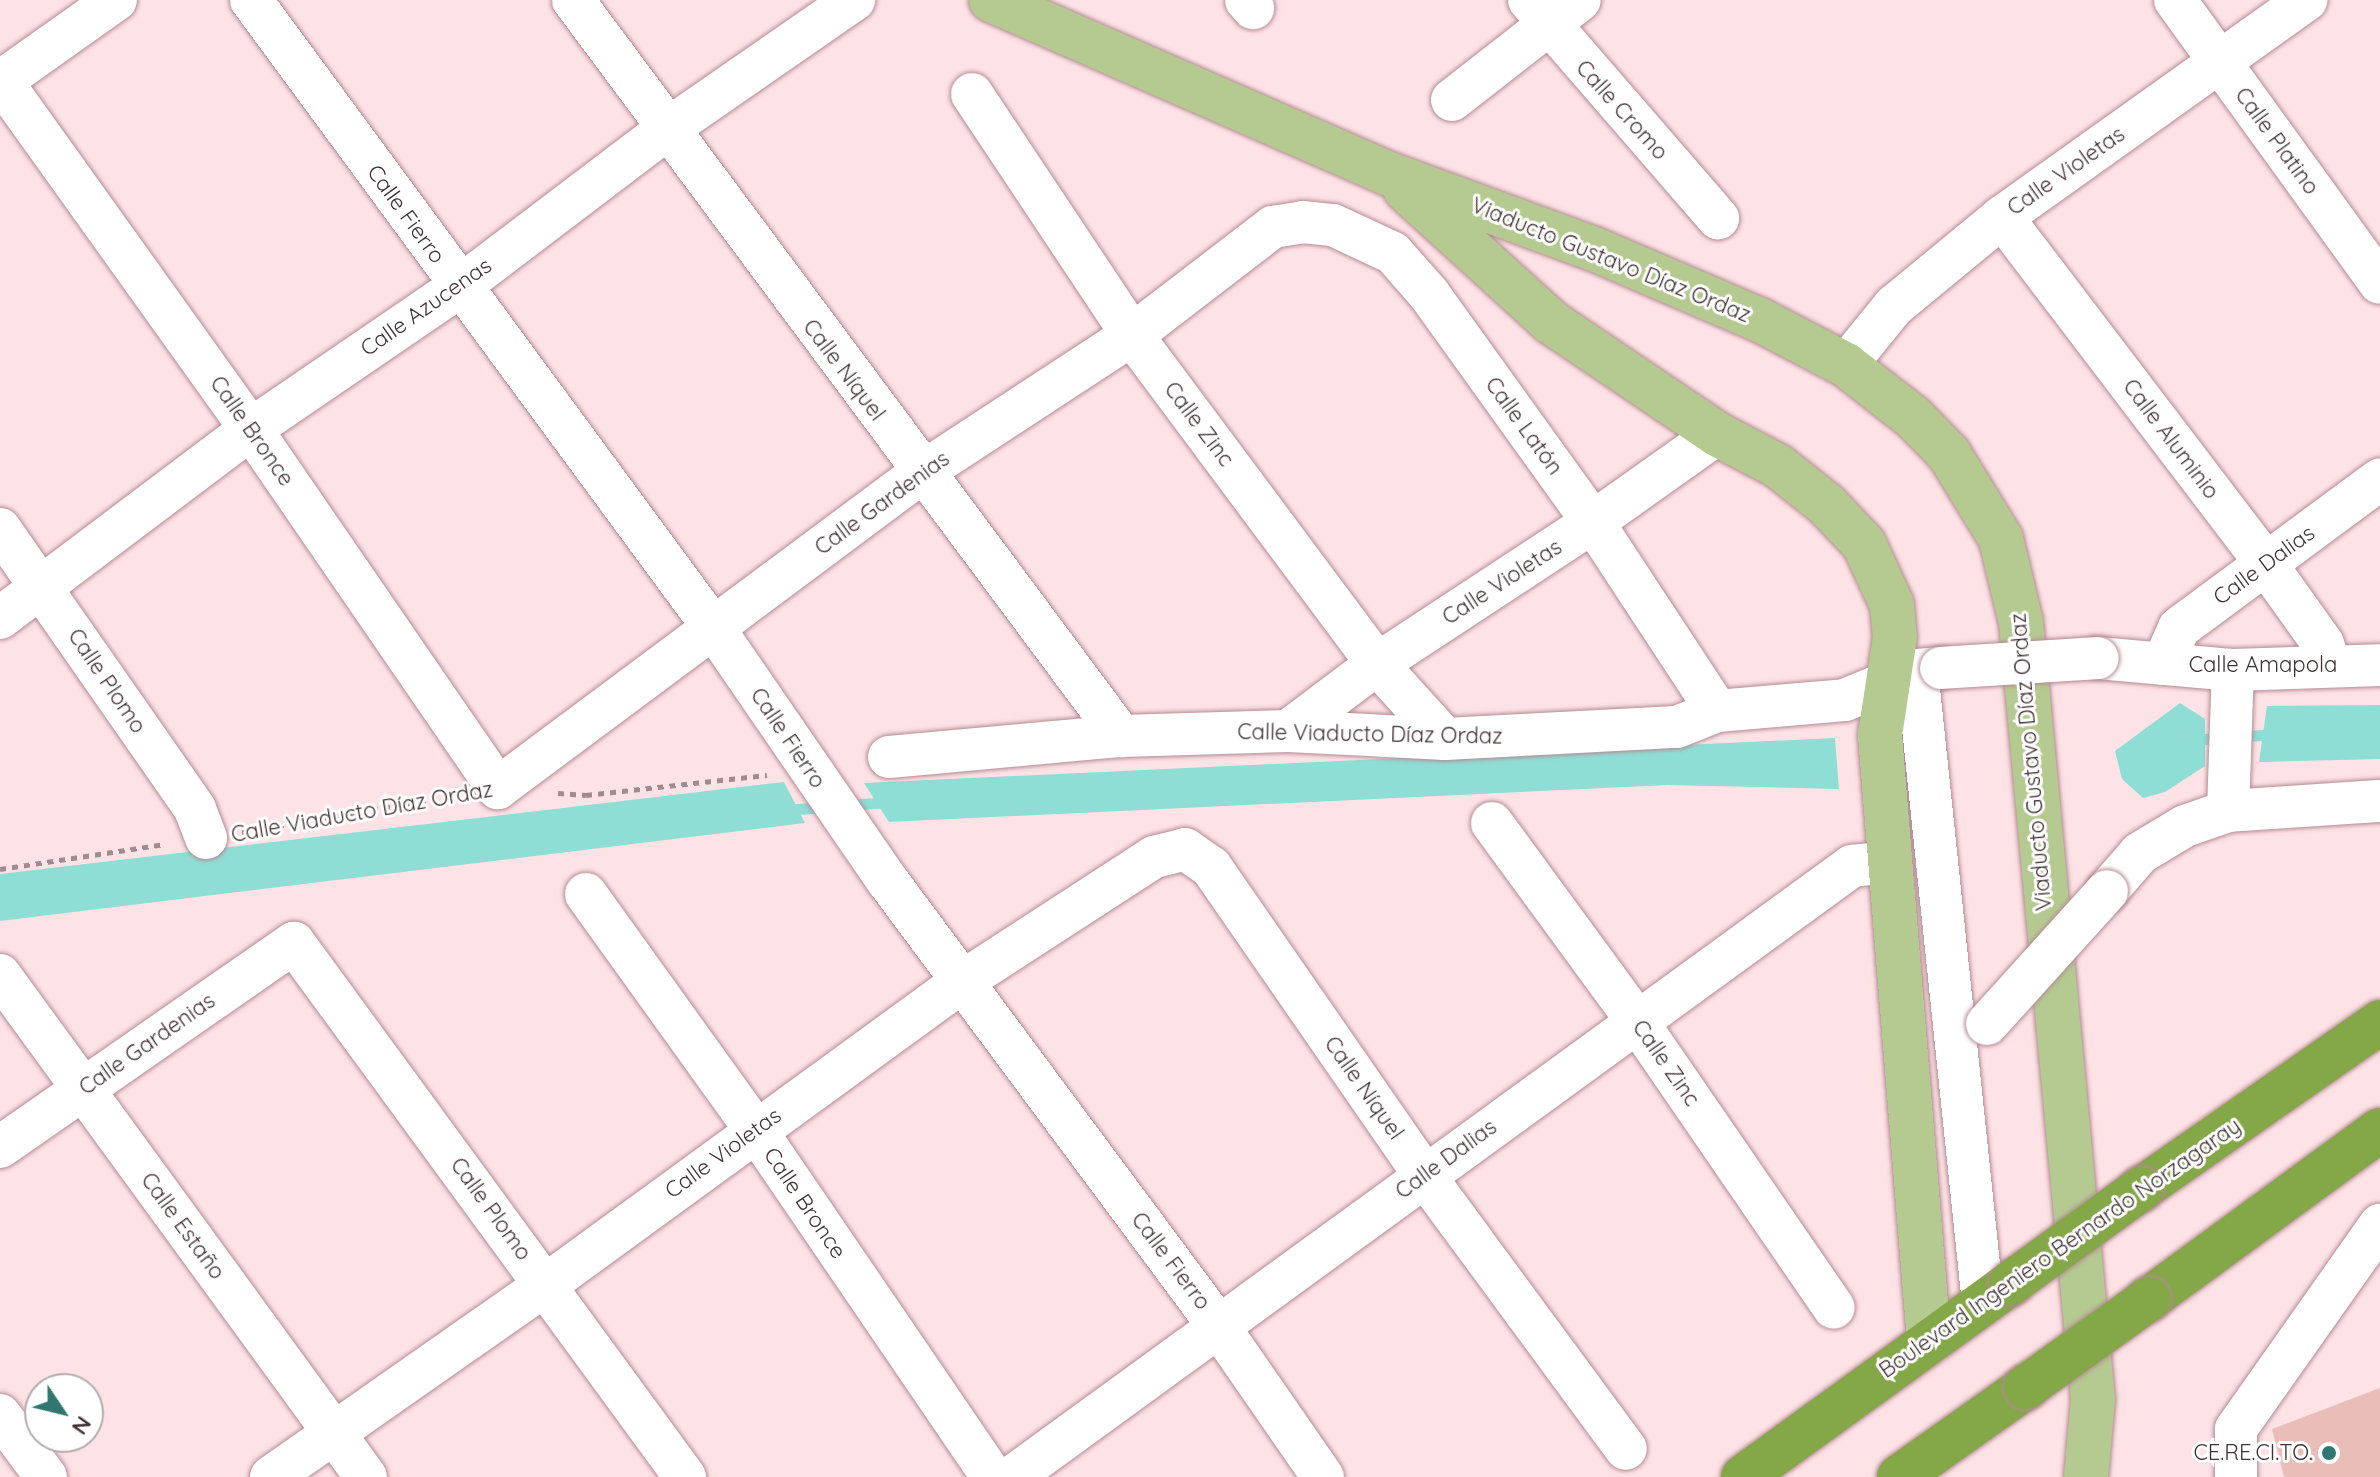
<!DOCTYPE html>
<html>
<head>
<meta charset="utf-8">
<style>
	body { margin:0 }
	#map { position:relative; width:2380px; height:1477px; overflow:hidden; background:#fde2e6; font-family:Quicksand,sans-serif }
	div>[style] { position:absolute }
	.water>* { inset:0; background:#8eded5 }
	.stream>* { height:11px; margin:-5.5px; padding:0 5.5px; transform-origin:5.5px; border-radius:5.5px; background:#8eded5 }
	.building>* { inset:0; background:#e9beb9 }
	.path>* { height:5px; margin-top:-2.5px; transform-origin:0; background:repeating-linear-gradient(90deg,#a18b8f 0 6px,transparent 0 12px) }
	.roads { filter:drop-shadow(0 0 2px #b48b93) drop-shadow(0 0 2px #b48b93) }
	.minor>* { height:42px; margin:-21px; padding:0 21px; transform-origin:21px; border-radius:21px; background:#fff }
	.major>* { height:44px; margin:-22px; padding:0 22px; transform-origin:22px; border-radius:22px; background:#b5ca91 }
	.highway>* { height:44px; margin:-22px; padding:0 22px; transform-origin:22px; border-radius:22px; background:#84a747 }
	.bridges { filter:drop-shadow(0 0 2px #b48b93) drop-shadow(0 0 2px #b48b93) }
	.minor-bridge>* { height:42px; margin:-21px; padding:0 21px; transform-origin:21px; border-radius:21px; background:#fff }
	.highway-bridge>* { height:44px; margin:-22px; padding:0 22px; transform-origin:22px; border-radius:22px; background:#84a747 }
	.dots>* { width:22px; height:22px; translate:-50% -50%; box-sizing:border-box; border:4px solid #fff; border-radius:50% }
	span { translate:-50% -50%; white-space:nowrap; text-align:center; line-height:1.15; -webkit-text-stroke:6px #fff; paint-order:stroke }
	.street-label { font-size:22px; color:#423134 }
	.poi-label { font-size:22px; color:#423134 }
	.right { translate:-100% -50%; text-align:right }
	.north { position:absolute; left:24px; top:1373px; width:80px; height:80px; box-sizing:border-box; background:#fff; border:2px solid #b3adae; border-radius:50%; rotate:125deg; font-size:22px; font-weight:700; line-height:32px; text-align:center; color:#423134 }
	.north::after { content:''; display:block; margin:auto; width:28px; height:36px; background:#2f7770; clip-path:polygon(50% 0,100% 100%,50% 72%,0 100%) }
</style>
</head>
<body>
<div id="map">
	<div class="water">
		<div style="clip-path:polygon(2180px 703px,2205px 719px,2205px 766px,2165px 792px,2143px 798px,2122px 779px,2115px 751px)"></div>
		<div style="clip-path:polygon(2380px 705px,2380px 759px,2259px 762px,2267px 706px)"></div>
		<div style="clip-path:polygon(1835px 738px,1839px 789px,1668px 785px,889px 822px,864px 783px)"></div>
		<div style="clip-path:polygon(784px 782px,805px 823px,0 921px,0 874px)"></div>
	</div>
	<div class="stream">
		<div style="left:2193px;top:740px;width:82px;rotate:-4.2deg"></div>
		<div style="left:847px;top:805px;width:43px;rotate:-4deg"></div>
		<div style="left:784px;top:810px;width:42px;rotate:-4.1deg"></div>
	</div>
	<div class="building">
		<div style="clip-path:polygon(2380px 1388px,2380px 1477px,2284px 1477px,2272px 1429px)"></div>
	</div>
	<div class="path">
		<div style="left:558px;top:793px;width:28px;rotate:4deg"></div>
		<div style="left:586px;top:795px;width:182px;rotate:-6.3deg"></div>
		<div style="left:242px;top:832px;width:218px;rotate:-9.8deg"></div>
		<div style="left:0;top:869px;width:167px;rotate:-8.6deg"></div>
	</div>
	<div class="roads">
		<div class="minor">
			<div style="left:251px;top:0;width:779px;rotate:53.62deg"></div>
			<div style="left:713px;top:627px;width:307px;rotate:55.5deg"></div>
			<div style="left:887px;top:880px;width:553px;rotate:53.38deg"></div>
			<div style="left:1217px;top:1324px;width:186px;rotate:55.3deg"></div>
			<div style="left:573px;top:0;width:918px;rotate:53.33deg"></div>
			<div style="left:1246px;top:0;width:11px;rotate:49deg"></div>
			<div style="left:1529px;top:0;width:289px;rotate:49.1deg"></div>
			<div style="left:2175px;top:0;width:349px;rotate:54.1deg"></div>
			<div style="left:0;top:79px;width:431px;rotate:54.4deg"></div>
			<div style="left:251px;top:429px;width:436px;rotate:55.5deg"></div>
			<div style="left:498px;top:788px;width:527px;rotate:-36.67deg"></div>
			<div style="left:921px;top:473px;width:252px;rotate:-33.2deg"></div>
			<div style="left:1132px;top:335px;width:178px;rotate:-37.5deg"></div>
			<div style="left:1273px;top:227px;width:30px;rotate:-9deg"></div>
			<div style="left:1303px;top:222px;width:30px;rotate:6deg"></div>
			<div style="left:1333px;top:225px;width:66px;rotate:25deg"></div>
			<div style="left:1393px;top:253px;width:55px;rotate:48.7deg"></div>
			<div style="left:1429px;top:294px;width:281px;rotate:54.3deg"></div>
			<div style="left:1593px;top:522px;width:226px;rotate:56.7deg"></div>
			<div style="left:0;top:82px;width:142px;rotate:-35.3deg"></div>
			<div style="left:972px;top:94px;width:289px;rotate:56.4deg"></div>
			<div style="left:1132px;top:335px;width:410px;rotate:53.3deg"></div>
			<div style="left:1377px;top:664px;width:101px;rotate:47.8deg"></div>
			<div style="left:1452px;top:100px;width:162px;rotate:-38deg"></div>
			<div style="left:2002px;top:217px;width:436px;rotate:52.7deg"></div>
			<div style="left:2266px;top:564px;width:98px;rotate:54.5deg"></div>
			<div style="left:2323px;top:644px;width:23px;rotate:72deg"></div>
			<div style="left:1846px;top:365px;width:76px;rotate:-50.9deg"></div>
			<div style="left:1894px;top:306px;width:140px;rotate:-39.5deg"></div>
			<div style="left:2002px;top:217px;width:374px;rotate:-35.5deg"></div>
			<div style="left:0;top:529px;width:341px;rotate:55.1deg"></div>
			<div style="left:195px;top:809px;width:31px;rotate:69deg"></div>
			<div style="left:0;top:618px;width:314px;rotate:-37deg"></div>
			<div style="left:251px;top:429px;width:252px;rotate:-34.3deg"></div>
			<div style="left:459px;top:287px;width:260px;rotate:-37.2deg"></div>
			<div style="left:666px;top:130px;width:229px;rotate:-34.7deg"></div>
			<div style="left:2098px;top:658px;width:136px;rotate:5.1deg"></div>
			<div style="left:2233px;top:670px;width:147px;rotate:-1.9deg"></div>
			<div style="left:2163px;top:664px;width:39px;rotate:-66deg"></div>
			<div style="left:2179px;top:628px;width:250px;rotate:-36.5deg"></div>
			<div style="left:1917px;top:670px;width:636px;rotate:84.05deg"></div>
			<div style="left:1288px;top:731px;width:111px;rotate:-37deg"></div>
			<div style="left:1377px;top:664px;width:258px;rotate:-33.3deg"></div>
			<div style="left:1593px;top:522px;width:152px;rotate:-35.4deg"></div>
			<div style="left:889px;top:757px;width:233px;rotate:-5.2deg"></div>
			<div style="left:1121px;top:736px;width:167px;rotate:-1.7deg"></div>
			<div style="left:1288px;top:731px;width:157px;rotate:2.9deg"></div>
			<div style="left:1445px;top:739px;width:232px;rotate:-3deg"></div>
			<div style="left:1677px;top:727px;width:43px;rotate:-21.8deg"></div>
			<div style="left:1717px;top:711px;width:128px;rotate:-4.9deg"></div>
			<div style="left:1845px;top:700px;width:78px;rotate:-22.6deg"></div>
			<div style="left:1917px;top:670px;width:24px;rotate:-5deg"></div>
			<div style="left:2228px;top:811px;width:141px;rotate:-88deg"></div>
			<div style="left:1492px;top:823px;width:244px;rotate:53.8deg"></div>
			<div style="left:1636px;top:1020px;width:349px;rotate:55.5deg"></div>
			<div style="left:2107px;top:891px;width:50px;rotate:-49deg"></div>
			<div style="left:2140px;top:853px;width:52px;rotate:-31deg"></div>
			<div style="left:2185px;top:826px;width:46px;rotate:-19.2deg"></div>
			<div style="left:2228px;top:811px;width:152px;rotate:-3.8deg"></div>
			<div style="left:586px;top:894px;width:289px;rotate:54.3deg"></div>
			<div style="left:755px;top:1129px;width:421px;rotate:55.7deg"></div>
			<div style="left:0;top:975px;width:621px;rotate:53.9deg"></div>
			<div style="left:0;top:1147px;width:358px;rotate:-34.8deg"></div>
			<div style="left:294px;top:943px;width:662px;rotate:53.79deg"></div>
			<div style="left:0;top:1415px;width:77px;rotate:53.4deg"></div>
			<div style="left:271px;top:1477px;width:337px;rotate:-35deg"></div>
			<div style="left:547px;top:1284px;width:515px;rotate:-36.07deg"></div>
			<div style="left:963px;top:981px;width:228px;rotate:-33deg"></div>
			<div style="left:1154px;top:857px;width:32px;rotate:-14deg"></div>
			<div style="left:1185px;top:849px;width:32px;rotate:35deg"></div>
			<div style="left:1211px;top:867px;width:374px;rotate:55.3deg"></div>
			<div style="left:1424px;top:1175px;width:340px;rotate:53.6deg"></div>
			<div style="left:1012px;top:1477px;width:1039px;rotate:-36.03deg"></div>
			<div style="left:1852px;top:866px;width:37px;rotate:-6deg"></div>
			<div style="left:2236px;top:1477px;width:48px;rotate:-90deg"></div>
			<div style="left:2236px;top:1429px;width:250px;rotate:-54.8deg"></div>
		</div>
		<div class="major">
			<div style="left:991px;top:0;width:434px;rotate:23.6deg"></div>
			<div style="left:1389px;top:174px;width:218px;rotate:20.1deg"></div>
			<div style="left:1594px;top:249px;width:181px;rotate:23.2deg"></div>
			<div style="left:1760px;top:320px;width:97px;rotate:27.6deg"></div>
			<div style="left:1846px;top:365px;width:86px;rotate:37.9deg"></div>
			<div style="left:1914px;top:418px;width:50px;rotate:45.8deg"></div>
			<div style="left:1949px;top:454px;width:100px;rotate:58.5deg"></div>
			<div style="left:2001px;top:539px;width:85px;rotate:76.5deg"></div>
			<div style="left:2021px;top:622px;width:780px;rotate:84.71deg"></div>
			<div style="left:2093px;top:1399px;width:78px;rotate:95.1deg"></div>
			<div style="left:1405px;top:189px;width:197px;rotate:42.3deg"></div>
			<div style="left:1551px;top:322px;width:200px;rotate:34deg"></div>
			<div style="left:1717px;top:434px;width:69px;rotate:27.7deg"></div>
			<div style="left:1778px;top:466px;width:61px;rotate:38.4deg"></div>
			<div style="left:1826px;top:504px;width:55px;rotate:46.5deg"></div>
			<div style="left:1864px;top:544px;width:67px;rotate:65.3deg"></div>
			<div style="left:1892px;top:605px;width:32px;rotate:85deg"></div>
			<div style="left:1895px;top:637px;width:99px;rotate:98.7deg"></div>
			<div style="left:1880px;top:735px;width:607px;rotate:85.37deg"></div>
		</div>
		<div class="highway">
			<div style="left:2141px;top:1189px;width:292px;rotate:-34.9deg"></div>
			<div style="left:2149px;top:1299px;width:286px;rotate:-36.2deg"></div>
			<div style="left:1743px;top:1477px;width:331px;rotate:-35.9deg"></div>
			<div style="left:1899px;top:1477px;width:156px;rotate:-35.3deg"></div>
		</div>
	</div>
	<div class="bridges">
		<div class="minor-bridge">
			<div style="left:1941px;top:668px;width:157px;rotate:-3.6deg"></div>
			<div style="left:1987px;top:1024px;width:179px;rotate:-47.9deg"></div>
		</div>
		<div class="highway-bridge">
			<div style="left:2011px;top:1283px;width:160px;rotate:-35.9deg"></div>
			<div style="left:2026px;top:1387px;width:151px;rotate:-35.6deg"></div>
		</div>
	</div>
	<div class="dots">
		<div style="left:2329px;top:1453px;background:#2f7770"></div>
	</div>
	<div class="street-label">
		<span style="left:1622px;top:110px;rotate:48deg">Calle Cromo</span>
		<span style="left:2277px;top:141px;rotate:54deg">Calle Platino</span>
		<span style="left:2066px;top:171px;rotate:-35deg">Calle Violetas</span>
		<span style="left:406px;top:214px;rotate:54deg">Calle Fierro</span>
		<span style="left:1611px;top:260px;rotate:22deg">Viaducto Gustavo Díaz Ordaz</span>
		<span style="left:426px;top:307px;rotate:-35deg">Calle Azucenas</span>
		<span style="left:844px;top:370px;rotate:53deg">Calle Níquel</span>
		<span style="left:1199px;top:424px;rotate:53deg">Calle Zinc</span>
		<span style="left:1524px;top:426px;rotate:54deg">Calle Latón</span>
		<span style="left:252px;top:431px;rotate:55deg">Calle Bronce</span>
		<span style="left:2171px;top:439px;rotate:53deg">Calle Aluminio</span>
		<span style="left:882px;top:503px;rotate:-36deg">Calle Gardenias</span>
		<span style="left:2264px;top:565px;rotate:-36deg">Calle Dalias</span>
		<span style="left:1502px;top:582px;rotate:-33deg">Calle Violetas</span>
		<span style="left:2263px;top:665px">Calle Amapola</span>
		<span style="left:107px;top:681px;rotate:56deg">Calle Plomo</span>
		<span style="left:1370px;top:734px;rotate:1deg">Calle Viaducto Díaz Ordaz</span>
		<span style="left:788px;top:738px;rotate:56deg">Calle Fierro</span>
		<span style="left:2031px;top:762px;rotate:-95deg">Viaducto Gustavo Díaz Ordaz</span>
		<span style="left:362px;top:812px;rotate:-10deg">Calle Viaducto Díaz Ordaz</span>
		<span style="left:147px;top:1044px;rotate:-35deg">Calle Gardenias</span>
		<span style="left:1666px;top:1063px;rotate:55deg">Calle Zinc</span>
		<span style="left:1364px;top:1088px;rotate:55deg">Calle Níquel</span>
		<span style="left:723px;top:1153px;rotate:-36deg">Calle Violetas</span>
		<span style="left:1446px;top:1159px;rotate:-36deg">Calle Dalias</span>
		<span style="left:805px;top:1203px;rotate:56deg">Calle Bronce</span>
		<span style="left:491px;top:1209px;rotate:54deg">Calle Plomo</span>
		<span style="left:183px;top:1226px;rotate:54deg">Calle Estaño</span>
		<span style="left:2060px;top:1248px;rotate:-35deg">Boulevard Ingeniero Bernardo Norzagaray</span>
		<span style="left:1171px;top:1261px;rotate:53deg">Calle Fierro</span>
	</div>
	<div class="poi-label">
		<span class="right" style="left:2313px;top:1453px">CE.RE.CI.TO.</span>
	</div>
	<div class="north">N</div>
</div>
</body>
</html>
